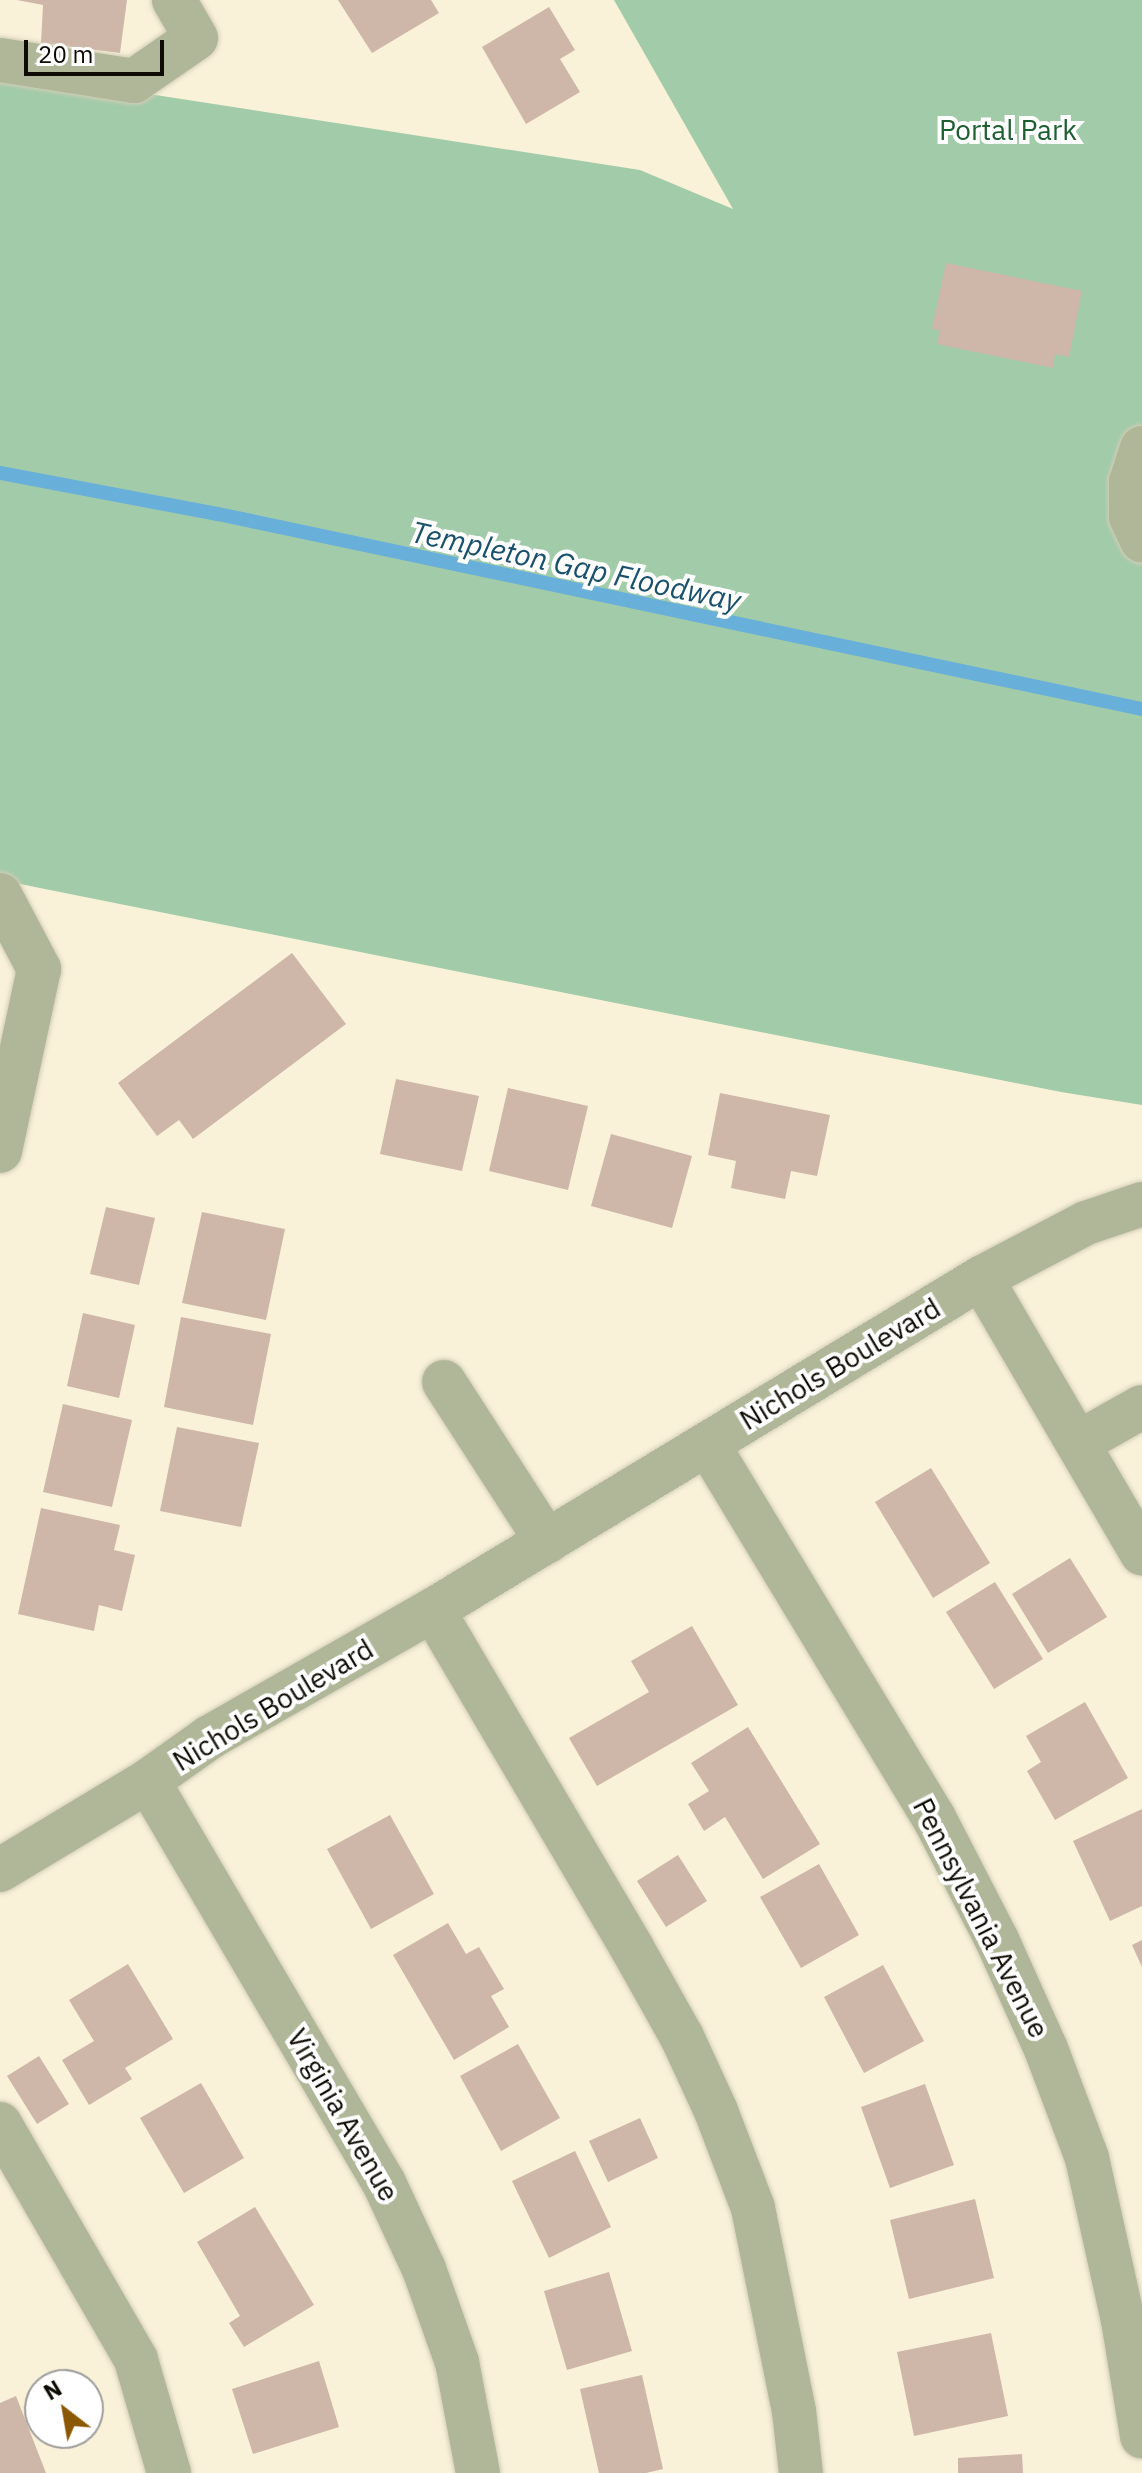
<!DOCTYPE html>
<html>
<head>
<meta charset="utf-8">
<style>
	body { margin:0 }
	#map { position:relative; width:1142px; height:2473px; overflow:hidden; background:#f9f2d9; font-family:"IBM Plex Sans",sans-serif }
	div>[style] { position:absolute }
	.green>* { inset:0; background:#a2cba9 }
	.stream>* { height:14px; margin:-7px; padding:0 7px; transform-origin:7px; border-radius:7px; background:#68afd9 }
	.building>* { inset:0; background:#ceb6a8 }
	.roads { filter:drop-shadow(0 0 2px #d3cdb7) drop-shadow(0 0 2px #d3cdb7) }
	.minor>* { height:44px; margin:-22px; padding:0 22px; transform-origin:22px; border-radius:22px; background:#b0b698 }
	span { translate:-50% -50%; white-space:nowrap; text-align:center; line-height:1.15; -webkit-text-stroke:8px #fff; paint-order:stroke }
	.park-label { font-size:28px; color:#1d5f31 }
	.street-label { font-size:28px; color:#0e0b04 }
	.water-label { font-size:30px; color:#19506d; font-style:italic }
	.north { position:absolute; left:24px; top:2369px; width:80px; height:80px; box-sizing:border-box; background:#fff; border:2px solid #9f9d9b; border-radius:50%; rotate:329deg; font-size:22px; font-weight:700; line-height:32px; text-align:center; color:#0e0b04 }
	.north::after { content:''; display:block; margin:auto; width:28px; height:36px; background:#8b5903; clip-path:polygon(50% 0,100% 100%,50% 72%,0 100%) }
	.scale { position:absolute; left:24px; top:40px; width:140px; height:36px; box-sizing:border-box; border:4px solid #0e0b04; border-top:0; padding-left:10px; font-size:24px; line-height:28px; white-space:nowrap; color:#0e0b04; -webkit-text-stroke:6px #fff; paint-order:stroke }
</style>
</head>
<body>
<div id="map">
	<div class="green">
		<div style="clip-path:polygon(614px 0,1142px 0,1142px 1105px,1061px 1092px,0 880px,0 71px,640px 170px,733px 209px)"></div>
	</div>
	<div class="stream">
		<div style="left:0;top:473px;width:222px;rotate:10.7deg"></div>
		<div style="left:218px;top:514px;width:944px;rotate:11.92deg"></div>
	</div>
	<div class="building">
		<div style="clip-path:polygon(17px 0,127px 0,120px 53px,41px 43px,43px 5px)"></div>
		<div style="clip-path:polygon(338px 0,431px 0,439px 13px,372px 53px)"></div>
		<div style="clip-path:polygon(549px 7px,575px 50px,560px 59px,580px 92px,526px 124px,482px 47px)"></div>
		<div style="clip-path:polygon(946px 263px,1082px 291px,1069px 357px,1055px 354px,1053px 368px,937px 344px,940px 330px,932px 329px)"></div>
		<div style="clip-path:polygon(292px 953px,346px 1024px,193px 1139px,179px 1120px,157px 1136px,118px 1083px)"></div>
		<div style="clip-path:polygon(396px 1079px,479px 1096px,462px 1171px,380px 1154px)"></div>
		<div style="clip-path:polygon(508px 1088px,588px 1106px,568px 1190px,489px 1171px)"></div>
		<div style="clip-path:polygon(720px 1093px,830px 1115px,817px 1176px,791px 1171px,785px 1199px,731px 1188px,736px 1161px,708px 1155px)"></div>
		<div style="clip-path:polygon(611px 1134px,692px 1156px,672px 1228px,591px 1206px)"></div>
		<div style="clip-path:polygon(106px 1207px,155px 1218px,139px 1285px,90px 1274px)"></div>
		<div style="clip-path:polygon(202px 1212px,285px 1229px,266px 1320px,182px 1303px)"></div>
		<div style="clip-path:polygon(83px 1313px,135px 1325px,119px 1398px,67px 1386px)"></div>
		<div style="clip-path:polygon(181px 1317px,271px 1334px,253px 1425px,164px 1407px)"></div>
		<div style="clip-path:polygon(63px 1404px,132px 1420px,112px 1507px,43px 1492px)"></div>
		<div style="clip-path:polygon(177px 1427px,259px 1443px,241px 1527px,160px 1511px)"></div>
		<div style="clip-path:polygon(931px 1468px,990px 1563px,933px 1598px,875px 1502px)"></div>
		<div style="clip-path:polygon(41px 1508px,120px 1525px,114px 1550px,135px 1555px,122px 1611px,99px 1605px,94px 1631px,18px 1614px)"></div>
		<div style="clip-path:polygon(1070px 1558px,1107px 1617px,1048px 1653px,1012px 1594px)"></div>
		<div style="clip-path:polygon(995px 1582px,1043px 1659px,994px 1689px,946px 1612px)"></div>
		<div style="clip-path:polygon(692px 1626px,738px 1705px,597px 1786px,569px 1738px,649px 1692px,631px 1661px)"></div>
		<div style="clip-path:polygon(1085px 1702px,1128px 1778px,1055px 1820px,1027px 1771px,1041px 1762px,1026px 1736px)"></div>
		<div style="clip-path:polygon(748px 1727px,820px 1844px,763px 1879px,725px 1817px,704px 1831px,688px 1804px,709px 1791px,691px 1763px)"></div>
		<div style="clip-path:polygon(1142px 1809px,1142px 1906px,1110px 1921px,1073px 1841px)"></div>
		<div style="clip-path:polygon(390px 1815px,434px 1894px,371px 1929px,327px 1849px)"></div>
		<div style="clip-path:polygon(678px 1855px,707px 1901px,666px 1927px,637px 1881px)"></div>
		<div style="clip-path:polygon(819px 1864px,859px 1935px,801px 1968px,760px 1897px)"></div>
		<div style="clip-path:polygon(448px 1923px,466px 1954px,479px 1947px,504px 1989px,491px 1996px,509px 2027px,454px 2060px,393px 1955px)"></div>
		<div style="clip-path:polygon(1142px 1940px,1142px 1967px,1132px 1945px)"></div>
		<div style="clip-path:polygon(128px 1964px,173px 2039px,125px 2068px,132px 2079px,89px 2105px,62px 2060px,94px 2041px,69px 2000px)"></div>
		<div style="clip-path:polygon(883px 1965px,924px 2041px,864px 2073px,824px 1997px)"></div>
		<div style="clip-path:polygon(518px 2044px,560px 2118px,501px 2151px,460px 2076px)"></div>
		<div style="clip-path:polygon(39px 2056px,69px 2104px,37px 2124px,7px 2076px)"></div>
		<div style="clip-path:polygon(201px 2083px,244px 2158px,184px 2193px,140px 2118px)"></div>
		<div style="clip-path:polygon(925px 2084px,954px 2165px,890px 2188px,861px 2107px)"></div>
		<div style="clip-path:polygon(640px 2118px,658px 2158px,608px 2182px,589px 2141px)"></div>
		<div style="clip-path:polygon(575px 2151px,611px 2227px,549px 2258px,512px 2181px)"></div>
		<div style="clip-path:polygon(975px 2199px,994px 2278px,909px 2299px,890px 2220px)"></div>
		<div style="clip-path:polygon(255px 2207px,314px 2305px,244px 2347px,229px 2323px,240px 2316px,197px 2242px)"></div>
		<div style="clip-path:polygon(609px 2272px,632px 2351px,567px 2370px,544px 2291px)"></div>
		<div style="clip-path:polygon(991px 2333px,1008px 2416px,914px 2436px,897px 2352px)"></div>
		<div style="clip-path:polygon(319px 2361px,339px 2427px,253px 2454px,232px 2389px)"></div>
		<div style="clip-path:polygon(642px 2375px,663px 2469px,646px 2473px,599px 2473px,580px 2389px)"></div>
		<div style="clip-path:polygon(16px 2396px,46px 2473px,0 2473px,0 2403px)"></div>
		<div style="clip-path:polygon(1022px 2454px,1023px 2473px,958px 2473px,958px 2458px)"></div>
	</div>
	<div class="roads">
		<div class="minor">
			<div style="left:0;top:60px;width:136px;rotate:8.9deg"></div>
			<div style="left:134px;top:81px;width:75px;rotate:-34.7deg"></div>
			<div style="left:196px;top:38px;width:44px;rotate:-120.1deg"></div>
			<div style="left:1142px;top:448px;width:36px;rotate:108deg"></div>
			<div style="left:1131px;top:482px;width:35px;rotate:90deg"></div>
			<div style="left:1131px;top:517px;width:26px;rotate:65deg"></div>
			<div style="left:0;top:895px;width:84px;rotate:62.2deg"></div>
			<div style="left:39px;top:969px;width:186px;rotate:102.1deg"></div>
			<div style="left:981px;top:1278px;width:319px;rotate:59.7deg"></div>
			<div style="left:444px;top:1382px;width:190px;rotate:57.2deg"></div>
			<div style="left:1078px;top:1443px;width:73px;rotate:-29.4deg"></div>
			<div style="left:708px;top:1445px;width:436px;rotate:58.8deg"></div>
			<div style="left:934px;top:1818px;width:137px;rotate:62.7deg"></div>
			<div style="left:997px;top:1940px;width:120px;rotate:65.8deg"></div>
			<div style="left:1046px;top:2049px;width:116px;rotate:69.4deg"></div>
			<div style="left:1087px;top:2158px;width:166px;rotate:77.5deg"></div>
			<div style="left:1123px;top:2320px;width:118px;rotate:80.7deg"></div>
			<div style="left:433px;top:1610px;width:392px;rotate:59.5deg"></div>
			<div style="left:632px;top:1948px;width:102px;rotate:60.7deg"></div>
			<div style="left:682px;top:2037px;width:81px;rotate:65.3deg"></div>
			<div style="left:716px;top:2111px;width:104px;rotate:69.1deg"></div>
			<div style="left:753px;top:2208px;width:207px;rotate:78.6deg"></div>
			<div style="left:794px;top:2411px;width:62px;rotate:83.6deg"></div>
			<div style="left:148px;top:1781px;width:466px;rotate:59.6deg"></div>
			<div style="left:384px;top:2183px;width:95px;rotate:65.1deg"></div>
			<div style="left:424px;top:2269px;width:99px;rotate:70.5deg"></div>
			<div style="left:457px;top:2362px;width:113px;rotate:79.3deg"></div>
			<div style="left:0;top:1870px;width:173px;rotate:-31deg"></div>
			<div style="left:148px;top:1781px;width:76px;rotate:-35.4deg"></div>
			<div style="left:210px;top:1737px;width:257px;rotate:-29.7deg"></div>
			<div style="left:433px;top:1610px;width:641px;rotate:-31.21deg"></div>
			<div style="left:981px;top:1278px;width:119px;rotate:-27.6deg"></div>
			<div style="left:1086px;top:1223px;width:59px;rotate:-18.7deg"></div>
			<div style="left:0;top:2124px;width:272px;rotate:60deg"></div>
			<div style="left:136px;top:2360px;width:118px;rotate:73.7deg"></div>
		</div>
	</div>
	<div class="park-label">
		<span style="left:1008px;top:130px">Portal Park</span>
	</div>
	<div class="street-label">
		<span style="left:840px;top:1364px;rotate:-31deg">Nichols Boulevard</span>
		<span style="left:273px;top:1705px;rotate:-31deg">Nichols Boulevard</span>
		<span style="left:981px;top:1918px;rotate:63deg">Pennsylvania Avenue</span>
		<span style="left:343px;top:2115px;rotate:60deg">Virginia Avenue</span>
	</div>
	<div class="water-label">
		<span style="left:576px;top:566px;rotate:12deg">Templeton Gap Floodway</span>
	</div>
	<div class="north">N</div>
	<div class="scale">20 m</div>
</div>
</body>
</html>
